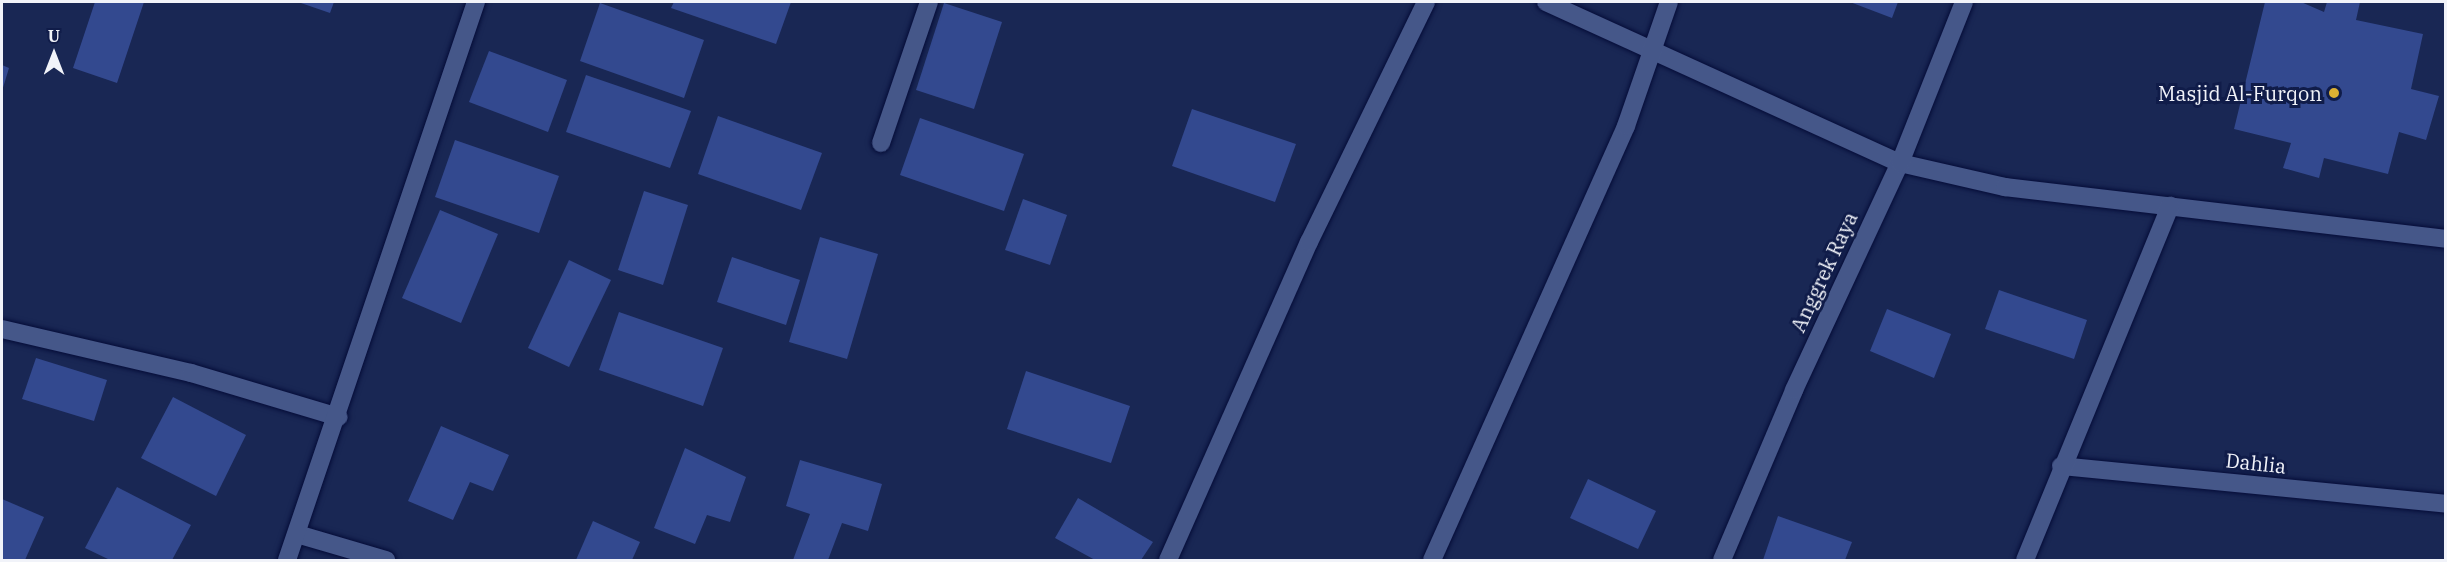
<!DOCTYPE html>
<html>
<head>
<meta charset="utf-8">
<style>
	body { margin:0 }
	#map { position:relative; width:2447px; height:562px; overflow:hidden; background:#192754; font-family:"IBM Plex Serif",serif }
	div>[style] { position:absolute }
	.building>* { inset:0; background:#33498f }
	.roads { filter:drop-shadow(0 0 2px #050c38) drop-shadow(0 0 2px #050c38) }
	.minor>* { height:18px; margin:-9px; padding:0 9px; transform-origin:9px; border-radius:9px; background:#455789 }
	.tertiary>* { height:18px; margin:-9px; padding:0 9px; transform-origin:9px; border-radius:9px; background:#455789 }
	.dots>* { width:16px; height:16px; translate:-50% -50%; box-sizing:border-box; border:3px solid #101c49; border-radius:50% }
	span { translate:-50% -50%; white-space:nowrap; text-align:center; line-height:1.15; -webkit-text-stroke:6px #101c49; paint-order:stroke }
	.poi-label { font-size:20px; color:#f1f3f9 }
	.right { translate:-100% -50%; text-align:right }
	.street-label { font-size:20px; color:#f1f3f9 }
	.frame { position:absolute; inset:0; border:3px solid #f1f3f9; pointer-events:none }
	.north { position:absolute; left:24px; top:24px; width:60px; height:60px; -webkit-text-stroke:4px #101c49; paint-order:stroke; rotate:0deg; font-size:16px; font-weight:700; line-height:24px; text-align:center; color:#f1f3f9 }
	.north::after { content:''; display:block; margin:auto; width:21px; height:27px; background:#f1f3f9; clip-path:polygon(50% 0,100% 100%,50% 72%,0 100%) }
</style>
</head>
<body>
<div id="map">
	<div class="building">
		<div style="clip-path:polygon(95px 2px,144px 2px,117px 83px,73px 68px)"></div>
		<div style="clip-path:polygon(298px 2px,334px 2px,330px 13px)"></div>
		<div style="clip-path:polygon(674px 2px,791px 2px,776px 44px,671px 8px)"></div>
		<div style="clip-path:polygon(1850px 2px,1898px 2px,1892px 18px)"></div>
		<div style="clip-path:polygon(2265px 2px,2301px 2px,2324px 12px,2327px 2px,2360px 2px,2356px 20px,2423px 34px,2411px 89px,2439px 96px,2426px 140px,2399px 132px,2388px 174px,2324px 158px,2319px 178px,2283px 168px,2291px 143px,2234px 129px)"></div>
		<div style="clip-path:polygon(600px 3px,704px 40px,684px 98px,580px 61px)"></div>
		<div style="clip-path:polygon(944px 3px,1002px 22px,974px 109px,916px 90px)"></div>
		<div style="clip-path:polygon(489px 51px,567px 80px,548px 132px,469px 102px)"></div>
		<div style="clip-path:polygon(2px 65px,9px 68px,2px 91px)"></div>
		<div style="clip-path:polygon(586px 75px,691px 111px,670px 168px,566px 132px)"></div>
		<div style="clip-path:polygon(1192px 109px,1296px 144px,1275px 202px,1172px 166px)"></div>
		<div style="clip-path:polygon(718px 116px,822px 153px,801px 210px,698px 174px)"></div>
		<div style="clip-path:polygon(920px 118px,1024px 154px,1004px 211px,900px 175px)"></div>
		<div style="clip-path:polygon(455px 140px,559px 176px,539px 233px,435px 197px)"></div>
		<div style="clip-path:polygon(644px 191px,688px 205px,663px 285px,618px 270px)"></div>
		<div style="clip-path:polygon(1023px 199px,1067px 215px,1050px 265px,1005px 250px)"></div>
		<div style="clip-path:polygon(440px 210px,498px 234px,461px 323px,402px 298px)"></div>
		<div style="clip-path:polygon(820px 237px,878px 254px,847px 359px,789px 342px)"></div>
		<div style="clip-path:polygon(732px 257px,800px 280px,786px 325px,717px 302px)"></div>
		<div style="clip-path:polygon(569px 260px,611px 280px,569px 367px,528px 348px)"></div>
		<div style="clip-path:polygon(1999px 290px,2087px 320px,2074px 359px,1985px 329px)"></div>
		<div style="clip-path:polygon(1887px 309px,1951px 334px,1934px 378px,1870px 351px)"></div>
		<div style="clip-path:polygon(619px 312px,723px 348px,703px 406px,599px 370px)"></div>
		<div style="clip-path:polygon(36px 358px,107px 380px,94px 421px,22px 399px)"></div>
		<div style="clip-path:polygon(1026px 371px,1130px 406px,1111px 463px,1007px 429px)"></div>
		<div style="clip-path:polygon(173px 397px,246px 435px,216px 496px,141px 458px)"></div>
		<div style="clip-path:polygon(441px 426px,509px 455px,493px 491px,470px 482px,453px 520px,408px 501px)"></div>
		<div style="clip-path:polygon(685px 448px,746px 477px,730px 522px,707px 515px,695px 544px,654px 528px)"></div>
		<div style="clip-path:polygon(800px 460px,882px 484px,868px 531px,842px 523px,828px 560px,793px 560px,810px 514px,786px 506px)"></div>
		<div style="clip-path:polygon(1588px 479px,1656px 511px,1638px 549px,1570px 518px)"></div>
		<div style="clip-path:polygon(117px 487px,191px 525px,172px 560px,110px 560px,85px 548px)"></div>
		<div style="clip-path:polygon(1078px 498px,1153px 542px,1141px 560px,1095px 560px,1055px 538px)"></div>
		<div style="clip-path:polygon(2px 499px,44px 517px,25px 560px,2px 560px)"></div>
		<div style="clip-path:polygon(1778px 516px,1852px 542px,1845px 560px,1763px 560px)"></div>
		<div style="clip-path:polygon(593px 521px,640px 542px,632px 560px,576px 560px)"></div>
	</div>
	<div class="roads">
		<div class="minor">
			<div style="left:1546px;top:2px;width:389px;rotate:24.5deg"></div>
			<div style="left:1900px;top:163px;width:108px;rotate:12.9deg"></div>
			<div style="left:2005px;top:187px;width:444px;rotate:6.7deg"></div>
			<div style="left:881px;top:143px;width:149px;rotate:-71.2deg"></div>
			<div style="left:2px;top:329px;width:194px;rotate:13.1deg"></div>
			<div style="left:191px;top:373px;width:154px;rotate:16.6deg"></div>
			<div style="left:2061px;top:466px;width:387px;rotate:5.6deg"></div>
			<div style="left:297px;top:534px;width:93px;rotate:16.3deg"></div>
			<div style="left:1168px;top:560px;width:348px;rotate:-66.1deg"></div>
			<div style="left:1309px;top:242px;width:267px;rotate:-64deg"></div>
			<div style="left:1432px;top:560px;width:475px;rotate:-65.9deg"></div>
			<div style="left:1626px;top:126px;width:131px;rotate:-70.9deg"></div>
			<div style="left:1722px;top:560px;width:185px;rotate:-67deg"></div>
			<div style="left:1794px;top:390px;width:251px;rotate:-65deg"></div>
			<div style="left:1900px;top:163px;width:173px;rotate:-68.3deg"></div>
			<div style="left:2025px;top:560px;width:383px;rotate:-67.7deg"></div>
		</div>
		<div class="tertiary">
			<div style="left:287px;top:560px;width:589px;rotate:-71.29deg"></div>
		</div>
	</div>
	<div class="dots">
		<div style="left:2334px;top:93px;background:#ddb133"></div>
	</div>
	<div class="poi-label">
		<span class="right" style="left:2322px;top:93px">Masjid Al-Furqon</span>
	</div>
	<div class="street-label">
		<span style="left:1824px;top:272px;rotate:-65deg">Anggrek Raya</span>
		<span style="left:2256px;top:463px;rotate:6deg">Dahlia</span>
	</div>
	<div class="frame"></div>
	<div class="north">U</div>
</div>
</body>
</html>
